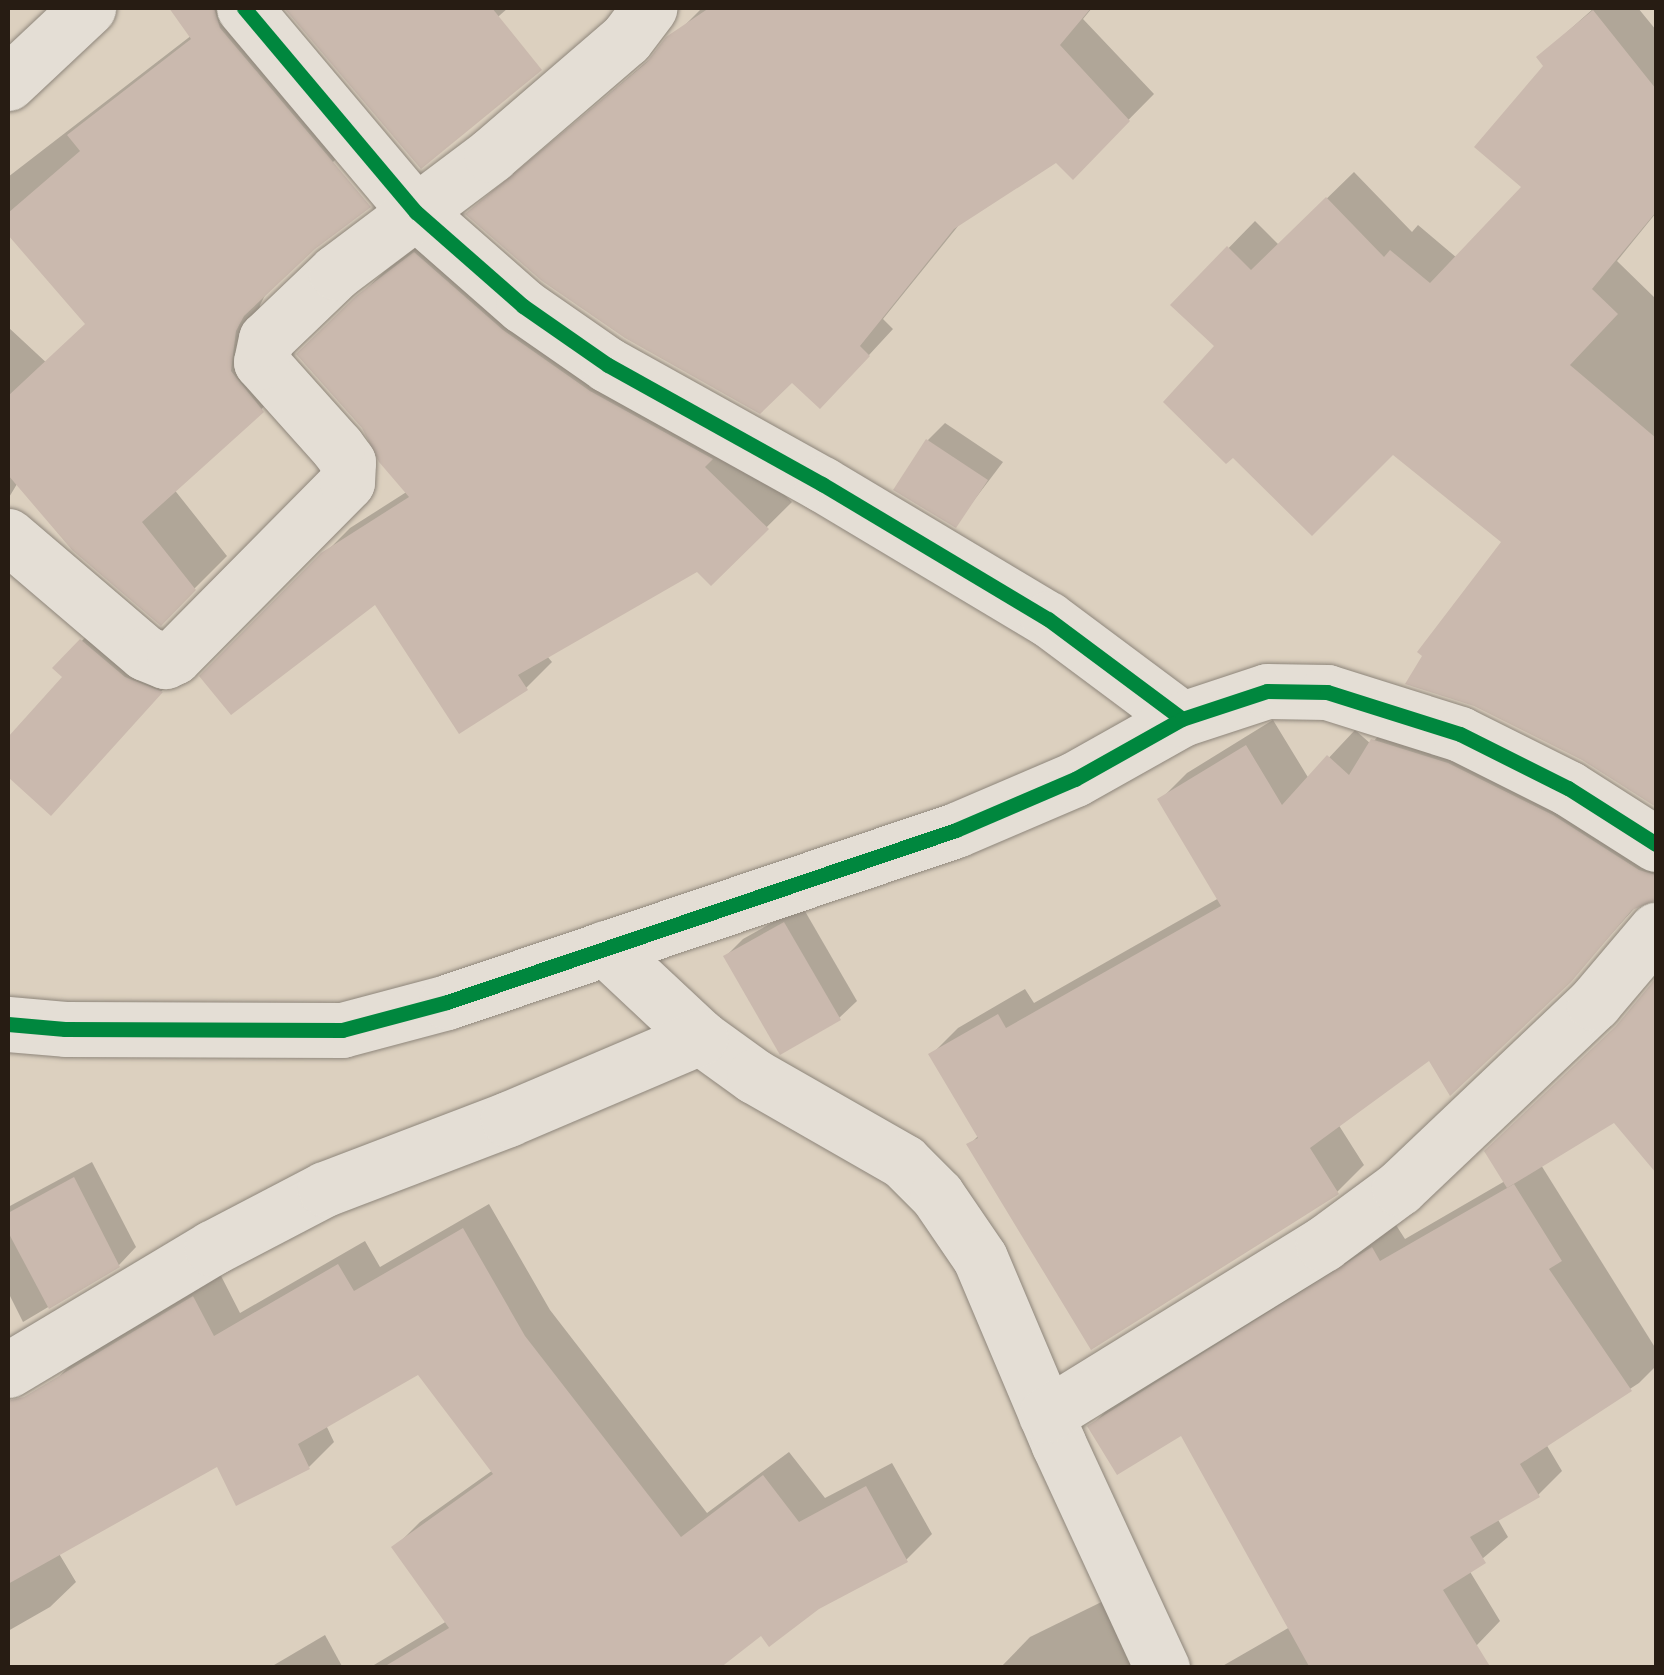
<!DOCTYPE html>
<html>
<head>
<meta charset="utf-8">
<style>
	body { margin:0 }
	#map { position:relative; width:1664px; height:1675px; overflow:hidden; background:#dcd0bf; font-family:"Gentium Book Plus",serif }
	div>[style] { position:absolute }
	.shadow>* { inset:0; background:#0003 }
	.building>* { inset:0; background:#cab9ae }
	.roads { filter:drop-shadow(0 0 2px #8e867b) drop-shadow(0 0 2px #8e867b) }
	.street>* { height:55px; margin:-27.5px; padding:0 27.5px; transform-origin:27.5px; border-radius:27.5px; background:#e4ded5 }
	.cycleway>* { height:15px; margin:-7.5px; padding:0 7.5px; transform-origin:7.5px; border-radius:7.5px; background:#00873e }
	span { translate:-50% -50%; white-space:nowrap; text-align:center; line-height:1.15; -webkit-text-stroke:8px #f0e2ce; paint-order:stroke }
	.frame { position:absolute; inset:0; border:10px solid #271c13; pointer-events:none }
</style>
</head>
<body>
<div id="map">
	<div class="shadow">
		<div style="clip-path:polygon(173px 8px,249px 8px,358px 137px,333px 162px,260px 305px,255px 343px,287px 385px,207px 460px,8px 231px,8px 177px,192px 35px)"></div>
		<div style="clip-path:polygon(288px 8px,508px 8px,382px 119px)"></div>
		<div style="clip-path:polygon(702px 8px,1092px 8px,1083px 19px,1154px 94px,1073px 176px,1056px 160px,963px 220px,883px 319px,893px 329px,845px 381px,792px 379px,469px 214px,658px 52px)"></div>
		<div style="clip-path:polygon(1594px 8px,1638px 8px,1656px 30px,1656px 213px,1617px 261px,1656px 299px,1656px 804px,1425px 655px,1505px 542px,1393px 451px,1217px 346px,1173px 305px,1255px 221px,1279px 245px,1354px 172px,1412px 232px,1418px 225px,1457px 258px,1525px 187px,1546px 66px,1539px 57px)"></div>
		<div style="clip-path:polygon(441px 228px,729px 440px,792px 502px,711px 582px,698px 569px,547px 656px,552px 662px,526px 688px,375px 601px,203px 676px,350px 528px,408px 491px,324px 329px,385px 271px)"></div>
		<div style="clip-path:polygon(8px 327px,177px 484px,173px 488px,227px 556px,161px 622px,20px 479px,8px 499px)"></div>
		<div style="clip-path:polygon(945px 423px,1003px 462px,956px 524px,928px 440px)"></div>
		<div style="clip-path:polygon(99px 623px,177px 674px,51px 813px,8px 774px,8px 741px,65px 677px,56px 668px)"></div>
		<div style="clip-path:polygon(1400px 713px,1656px 838px,1656px 897px,1640px 902px,1570px 980px,1430px 1057px,1338px 1124px,1364px 1165px,1337px 1192px,969px 1145px,979px 1135px,931px 1055px,958px 1028px,1025px 989px,1034px 1003px,1219px 898px,1160px 800px,1187px 773px,1273px 720px,1309px 779px,1355px 730px,1371px 744px)"></div>
		<div style="clip-path:polygon(802px 906px,857px 1001px,839px 1018px,726px 956px,743px 939px)"></div>
		<div style="clip-path:polygon(1656px 981px,1656px 1169px,1615px 1119px,1541px 1165px,1656px 1349px,1656px 1366px,1639px 1383px,1546px 1444px,1562px 1471px,1538px 1495px,1497px 1518px,1508px 1537px,1469px 1570px,1500px 1621px,1477px 1645px,1441px 1668px,1219px 1668px,1290px 1627px,1181px 1432px,1090px 1427px,1114px 1403px,1396px 1225px,1405px 1239px,1505px 1181px)"></div>
		<div style="clip-path:polygon(92px 1162px,136px 1247px,119px 1265px,23px 1322px,8px 1292px,8px 1207px)"></div>
		<div style="clip-path:polygon(489px 1204px,550px 1310px,707px 1513px,789px 1452px,825px 1498px,892px 1463px,932px 1534px,906px 1560px,761px 1632px,716px 1668px,369px 1668px,447px 1621px,395px 1547px,420px 1522px,493px 1470px,419px 1372px,326px 1425px,334px 1442px,309px 1467px,218px 1464px,58px 1552px,76px 1582px,50px 1607px,8px 1631px,8px 1441px,66px 1407px,54px 1382px,79px 1356px,219px 1272px,240px 1313px,365px 1241px,380px 1267px)"></div>
		<div style="clip-path:polygon(1130px 1588px,1169px 1668px,1000px 1668px,1030px 1637px)"></div>
		<div style="clip-path:polygon(325px 1635px,343px 1668px,269px 1668px)"></div>
	</div>
	<div class="building">
		<div style="clip-path:polygon(169px 8px,214px 8px,220px 28px,371px 207px,315px 249px,244px 316px,236px 331px,231px 371px,264px 412px,142px 522px,196px 590px,161px 626px,72px 550px,8px 475px,8px 396px,85px 324px,8px 235px,8px 213px,80px 151px,67px 135px,191px 39px)"></div>
		<div style="clip-path:polygon(284px 8px,492px 8px,542px 70px,421px 169px)"></div>
		<div style="clip-path:polygon(709px 8px,1091px 8px,1060px 45px,1130px 121px,1073px 180px,1056px 163px,954px 229px,860px 346px,870px 356px,820px 409px,792px 383px,760px 414px,625px 338px,542px 281px,465px 214px,646px 63px,666px 37px)"></div>
		<div style="clip-path:polygon(1593px 10px,1656px 89px,1656px 212px,1592px 289px,1618px 314px,1570px 365px,1656px 438px,1656px 807px,1582px 760px,1474px 706px,1405px 684px,1422px 656px,1417px 652px,1501px 542px,1393px 455px,1312px 536px,1233px 458px,1226px 464px,1163px 402px,1214px 346px,1170px 305px,1227px 246px,1251px 270px,1326px 197px,1384px 257px,1390px 250px,1430px 283px,1521px 187px,1474px 147px,1543px 66px,1536px 57px)"></div>
		<div style="clip-path:polygon(414px 252px,503px 330px,590px 391px,713px 459px,705px 467px,769px 529px,711px 586px,697px 572px,518px 675px,528px 690px,459px 734px,375px 605px,231px 715px,199px 676px,321px 553px,409px 497px,379px 462px,362px 428px,296px 354px,356px 296px)"></div>
		<div style="clip-path:polygon(926px 439px,988px 480px,956px 528px,893px 490px)"></div>
		<div style="clip-path:polygon(80px 639px,125px 677px,163px 692px,51px 816px,8px 777px,8px 737px,62px 677px,52px 668px)"></div>
		<div style="clip-path:polygon(1371px 739px,1448px 763px,1553px 815px,1639px 870px,1656px 875px,1656px 900px,1632px 910px,1571px 982px,1450px 1096px,1429px 1061px,1310px 1148px,1339px 1194px,1091px 1350px,966px 1144px,978px 1138px,928px 1054px,998px 1014px,1006px 1028px,1221px 906px,1157px 799px,1246px 745px,1282px 805px,1327px 755px,1349px 775px)"></div>
		<div style="clip-path:polygon(784px 922px,841px 1020px,780px 1055px,723px 956px)"></div>
		<div style="clip-path:polygon(1656px 978px,1656px 1173px,1614px 1123px,1507px 1188px,1484px 1151px,1616px 1026px)"></div>
		<div style="clip-path:polygon(74px 1177px,120px 1267px,49px 1309px,8px 1232px,8px 1213px)"></div>
		<div style="clip-path:polygon(1514px 1184px,1562px 1261px,1549px 1269px,1632px 1391px,1520px 1464px,1540px 1497px,1470px 1537px,1486px 1563px,1443px 1590px,1491px 1668px,1310px 1668px,1181px 1436px,1117px 1475px,1087px 1426px,1372px 1247px,1380px 1261px)"></div>
		<div style="clip-path:polygon(463px 1228px,525px 1336px,681px 1537px,763px 1475px,799px 1522px,866px 1486px,908px 1562px,819px 1609px,769px 1647px,761px 1636px,720px 1668px,382px 1668px,449px 1628px,391px 1547px,493px 1474px,418px 1375px,298px 1444px,310px 1469px,236px 1506px,217px 1467px,8px 1584px,8px 1401px,24px 1397px,193px 1296px,214px 1336px,338px 1264px,354px 1291px)"></div>
	</div>
	<div class="roads">
		<div class="street">
			<div style="left:244px;top:8px;width:267px;rotate:49.9deg"></div>
			<div style="left:416px;top:212px;width:142px;rotate:41.3deg"></div>
			<div style="left:523px;top:306px;width:103px;rotate:34.8deg"></div>
			<div style="left:608px;top:365px;width:245px;rotate:29.1deg"></div>
			<div style="left:822px;top:484px;width:263px;rotate:30.9deg"></div>
			<div style="left:1048px;top:619px;width:167px;rotate:36.7deg"></div>
			<div style="left:8px;top:83px;width:110px;rotate:-43.2deg"></div>
			<div style="left:8px;top:536px;width:180px;rotate:40.5deg"></div>
			<div style="left:145px;top:653px;width:22px;rotate:22deg"></div>
			<div style="left:165px;top:661px;width:10px;rotate:-24deg"></div>
			<div style="left:174px;top:657px;width:246px;rotate:-45.3deg"></div>
			<div style="left:347px;top:482px;width:20px;rotate:-87deg"></div>
			<div style="left:348px;top:462px;width:19px;rotate:-126deg"></div>
			<div style="left:337px;top:447px;width:114px;rotate:-131.8deg"></div>
			<div style="left:261px;top:362px;width:24px;rotate:-78deg"></div>
			<div style="left:266px;top:339px;width:97px;rotate:-43.7deg"></div>
			<div style="left:336px;top:272px;width:194px;rotate:-37deg"></div>
			<div style="left:491px;top:155px;width:178px;rotate:-40.7deg"></div>
			<div style="left:626px;top:39px;width:39px;rotate:-53deg"></div>
			<div style="left:605px;top:948px;width:130px;rotate:43.1deg"></div>
			<div style="left:700px;top:1037px;width:67px;rotate:35.8deg"></div>
			<div style="left:754px;top:1076px;width:173px;rotate:29.8deg"></div>
			<div style="left:904px;top:1162px;width:47px;rotate:45deg"></div>
			<div style="left:937px;top:1195px;width:76px;rotate:55.7deg"></div>
			<div style="left:980px;top:1258px;width:203px;rotate:67.1deg"></div>
			<div style="left:1059px;top:1445px;width:246px;rotate:65.2deg"></div>
			<div style="left:8px;top:1024px;width:57px;rotate:5deg"></div>
			<div style="left:65px;top:1029px;width:277px;rotate:0.2deg"></div>
			<div style="left:342px;top:1030px;width:109px;rotate:-14.9deg"></div>
			<div style="left:447px;top:1002px;width:537px;rotate:-18.67deg"></div>
			<div style="left:956px;top:830px;width:129px;rotate:-23.2deg"></div>
			<div style="left:1075px;top:779px;width:123px;rotate:-29.3deg"></div>
			<div style="left:1182px;top:719px;width:89px;rotate:-18.2deg"></div>
			<div style="left:1267px;top:691px;width:60px;rotate:1deg"></div>
			<div style="left:1327px;top:692px;width:139px;rotate:17.5deg"></div>
			<div style="left:1460px;top:734px;width:121px;rotate:26.6deg"></div>
			<div style="left:1568px;top:788px;width:104px;rotate:32.5deg"></div>
			<div style="left:8px;top:1370px;width:238px;rotate:-30.9deg"></div>
			<div style="left:212px;top:1248px;width:127px;rotate:-27.6deg"></div>
			<div style="left:325px;top:1189px;width:196px;rotate:-20.9deg"></div>
			<div style="left:508px;top:1119px;width:209px;rotate:-23.1deg"></div>
			<div style="left:1046px;top:1415px;width:326px;rotate:-31.7deg"></div>
			<div style="left:1323px;top:1244px;width:94px;rotate:-36.4deg"></div>
			<div style="left:1399px;top:1188px;width:269px;rotate:-43.5deg"></div>
			<div style="left:1594px;top:1003px;width:96px;rotate:-49.7deg"></div>
		</div>
	</div>
	<div class="cycleway">
		<div style="left:244px;top:8px;width:267px;rotate:49.9deg"></div>
		<div style="left:416px;top:212px;width:142px;rotate:41.3deg"></div>
		<div style="left:523px;top:306px;width:103px;rotate:34.8deg"></div>
		<div style="left:608px;top:365px;width:245px;rotate:29.1deg"></div>
		<div style="left:822px;top:484px;width:263px;rotate:30.9deg"></div>
		<div style="left:1048px;top:619px;width:167px;rotate:36.7deg"></div>
		<div style="left:8px;top:1024px;width:57px;rotate:5deg"></div>
		<div style="left:65px;top:1029px;width:277px;rotate:0.2deg"></div>
		<div style="left:342px;top:1030px;width:109px;rotate:-14.9deg"></div>
		<div style="left:447px;top:1002px;width:537px;rotate:-18.67deg"></div>
		<div style="left:956px;top:830px;width:129px;rotate:-23.2deg"></div>
		<div style="left:1075px;top:779px;width:123px;rotate:-29.3deg"></div>
		<div style="left:1182px;top:719px;width:89px;rotate:-18.2deg"></div>
		<div style="left:1267px;top:691px;width:60px;rotate:1deg"></div>
		<div style="left:1327px;top:692px;width:139px;rotate:17.5deg"></div>
		<div style="left:1460px;top:734px;width:121px;rotate:26.6deg"></div>
		<div style="left:1568px;top:788px;width:104px;rotate:32.5deg"></div>
	</div>
	<div class="frame"></div>
</div>
</body>
</html>
